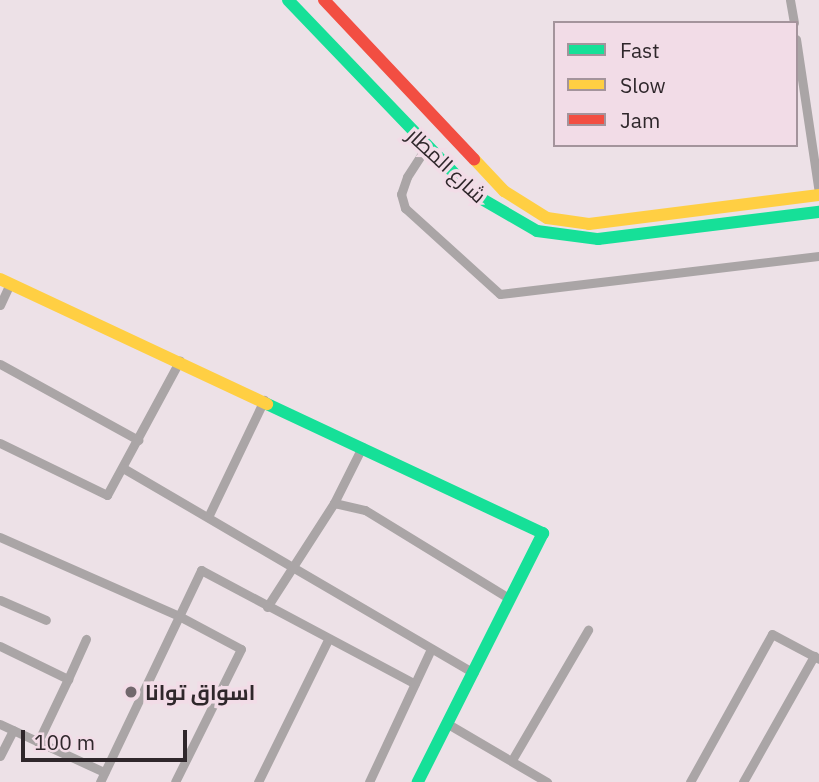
<!DOCTYPE html>
<html>
<head>
<meta charset="utf-8">
<style>
	body { margin:0 }
	#map { position:relative; width:819px; height:782px; overflow:hidden; background:#ede1e7; font-family:"IBM Plex Sans",Cairo,sans-serif }
	div>[style] { position:absolute }
	.street>* { height:9px; margin:-4.5px; padding:0 4.5px; transform-origin:4.5px; border-radius:4.5px; background:#aaa5a6 }
	.fast>* { height:12px; margin:-6px; padding:0 6px; transform-origin:6px; border-radius:6px; background:#16e098 }
	.slow>* { height:12px; margin:-6px; padding:0 6px; transform-origin:6px; border-radius:6px; background:#ffcf43 }
	.jam>* { height:12px; margin:-6px; padding:0 6px; transform-origin:6px; border-radius:6px; background:#f24e42 }
	.dots>* { width:19px; height:19px; translate:-50% -50%; box-sizing:border-box; border:4px solid #f2dce7; border-radius:50% }
	span { translate:-50% -50%; white-space:nowrap; text-align:center; line-height:1.15; -webkit-text-stroke:7px #f2dce7; paint-order:stroke }
	.street-label { font-size:21px; color:#2f272b }
	.poi-label { font-size:21px; color:#2f272b; font-weight:700 }
	.left { translate:0 -50%; text-align:left }
	.legend { position:absolute; left:553px; top:21px; width:245px; height:126px; box-sizing:border-box; background:#f2dce7; border:2px solid #a4949c; margin:0; padding:9px 12px; list-style:none; font-size:21px; color:#2f272b }
	.legend li { display:flex; align-items:center; gap:14px; height:35px }
	.legend b { width:35px; border:2px solid #a4949c }
	.scale { position:absolute; left:21px; top:730px; width:166px; height:32px; box-sizing:border-box; border:4px solid #2f272b; border-top:0; padding-left:9px; font-size:21px; line-height:24px; white-space:nowrap; color:#2f272b; -webkit-text-stroke:5px #f2dce7; paint-order:stroke }
</style>
</head>
<body>
<div id="map">
	<div class="street">
		<div style="left:790px;top:0;width:23px;rotate:80deg"></div>
		<div style="left:796px;top:39px;width:156px;rotate:81.5deg"></div>
		<div style="left:425px;top:149px;width:33px;rotate:123deg"></div>
		<div style="left:407px;top:177px;width:18px;rotate:109deg"></div>
		<div style="left:401px;top:194px;width:15px;rotate:74deg"></div>
		<div style="left:405px;top:208px;width:128px;rotate:42.2deg"></div>
		<div style="left:500px;top:294px;width:321px;rotate:-6.8deg"></div>
		<div style="left:0;top:305px;width:23px;rotate:-65deg"></div>
		<div style="left:0;top:364px;width:158px;rotate:28.8deg"></div>
		<div style="left:0;top:443px;width:119px;rotate:25.9deg"></div>
		<div style="left:107px;top:495px;width:153px;rotate:-61.6deg"></div>
		<div style="left:123px;top:468px;width:406px;rotate:30.3deg"></div>
		<div style="left:334px;top:503px;width:63px;rotate:-63.4deg"></div>
		<div style="left:208px;top:517px;width:130px;rotate:-64.4deg"></div>
		<div style="left:0;top:537px;width:196px;rotate:23.8deg"></div>
		<div style="left:179px;top:616px;width:70px;rotate:28deg"></div>
		<div style="left:241px;top:649px;width:148px;rotate:116.4deg"></div>
		<div style="left:0;top:600px;width:50px;rotate:23.5deg"></div>
		<div style="left:267px;top:607px;width:124px;rotate:-57.2deg"></div>
		<div style="left:334px;top:503px;width:32px;rotate:13deg"></div>
		<div style="left:365px;top:510px;width:170px;rotate:31.5deg"></div>
		<div style="left:0;top:646px;width:76px;rotate:25.9deg"></div>
		<div style="left:68px;top:679px;width:70px;rotate:115.5deg"></div>
		<div style="left:68px;top:679px;width:44px;rotate:-65.8deg"></div>
		<div style="left:0;top:724px;width:115px;rotate:24.8deg"></div>
		<div style="left:448px;top:724px;width:115px;rotate:30.4deg"></div>
		<div style="left:0;top:756px;width:29px;rotate:-63deg"></div>
		<div style="left:512px;top:760px;width:151px;rotate:-59.7deg"></div>
		<div style="left:100px;top:782px;width:235px;rotate:-64.5deg"></div>
		<div style="left:201px;top:570px;width:242px;rotate:28deg"></div>
		<div style="left:258px;top:782px;width:158px;rotate:-63.8deg"></div>
		<div style="left:369px;top:782px;width:147px;rotate:-65deg"></div>
		<div style="left:690px;top:782px;width:169px;rotate:-61deg"></div>
		<div style="left:772px;top:634px;width:53px;rotate:28deg"></div>
		<div style="left:743px;top:782px;width:145px;rotate:-60.6deg"></div>
	</div>
	<div class="fast">
		<div style="left:288px;top:0;width:270px;rotate:46.2deg"></div>
		<div style="left:475px;top:195px;width:72px;rotate:30.1deg"></div>
		<div style="left:537px;top:231px;width:62px;rotate:7.5deg"></div>
		<div style="left:598px;top:239px;width:223px;rotate:-7deg"></div>
		<div style="left:267px;top:404px;width:305px;rotate:25.1deg"></div>
		<div style="left:543px;top:533px;width:279px;rotate:116.7deg"></div>
	</div>
	<div class="slow">
		<div style="left:474px;top:159px;width:44px;rotate:46.8deg"></div>
		<div style="left:504px;top:191px;width:51px;rotate:32.1deg"></div>
		<div style="left:547px;top:218px;width:42px;rotate:8.1deg"></div>
		<div style="left:589px;top:224px;width:232px;rotate:-7.2deg"></div>
		<div style="left:0;top:279px;width:295px;rotate:25.1deg"></div>
	</div>
	<div class="jam">
		<div style="left:324px;top:0;width:219px;rotate:46.7deg"></div>
	</div>
	<div class="dots">
		<div style="left:131px;top:692px;background:#72686d"></div>
	</div>
	<div class="street-label">
		<span style="left:447px;top:165px;rotate:43deg">شارع المطار</span>
	</div>
	<div class="poi-label">
		<span class="left" style="left:145px;top:692px">اسواق توانا</span>
	</div>
	<ul class="legend">
	<li><b style="height:9px;background:#16e098"></b>Fast</li>
	<li><b style="height:9px;background:#ffcf43"></b>Slow</li>
	<li><b style="height:9px;background:#f24e42"></b>Jam</li>
	</ul>
	<div class="scale">100 m</div>
</div>
</body>
</html>
